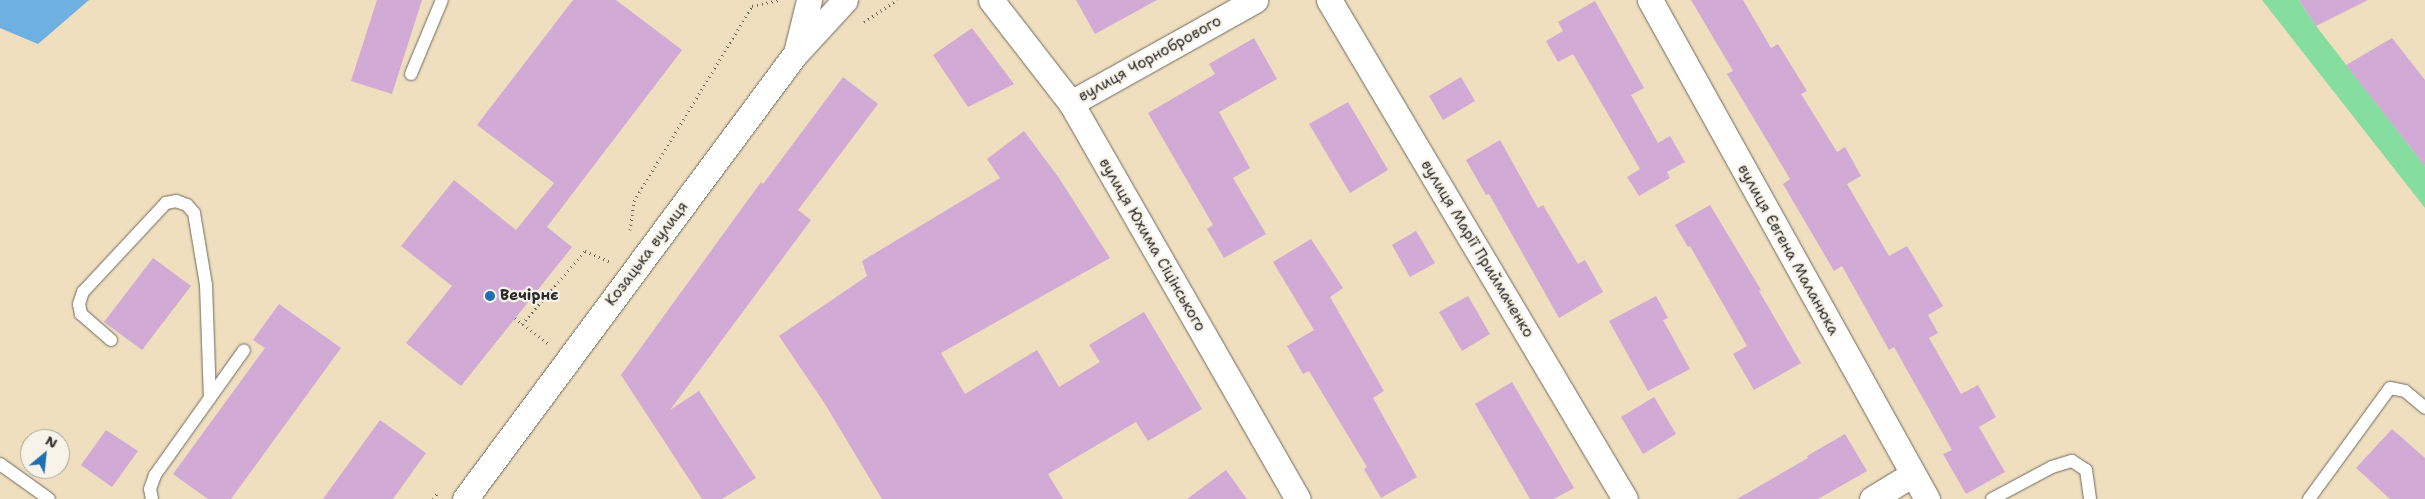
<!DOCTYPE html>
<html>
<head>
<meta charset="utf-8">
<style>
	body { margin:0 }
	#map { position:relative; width:2425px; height:499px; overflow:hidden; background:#efdfbf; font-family:"Shantell Sans",sans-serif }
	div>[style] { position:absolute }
	.green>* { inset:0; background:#86dda0 }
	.water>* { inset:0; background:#6fb0e3 }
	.building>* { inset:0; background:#d1aad6 }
	.path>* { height:3px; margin-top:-1.5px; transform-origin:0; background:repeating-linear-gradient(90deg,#706a5f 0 1px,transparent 0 5px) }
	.roads { filter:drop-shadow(0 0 1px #706a5f) drop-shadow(0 0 1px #706a5f) }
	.lane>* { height:12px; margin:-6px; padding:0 6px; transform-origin:6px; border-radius:6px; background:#fff }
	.street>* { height:25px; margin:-12.5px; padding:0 12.5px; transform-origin:12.5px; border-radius:12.5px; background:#fff }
	.dots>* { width:14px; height:14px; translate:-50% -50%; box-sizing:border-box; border:2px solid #f7f3e8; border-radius:50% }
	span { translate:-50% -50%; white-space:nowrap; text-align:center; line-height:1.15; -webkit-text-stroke:4.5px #f7f3e8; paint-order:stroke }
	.street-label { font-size:15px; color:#2b2b2b }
	.poi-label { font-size:15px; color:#2b2b2b; font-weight:700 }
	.left { translate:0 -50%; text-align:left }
	.north { position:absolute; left:20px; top:429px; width:50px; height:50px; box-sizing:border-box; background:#f7f3e8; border:1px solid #a5a39c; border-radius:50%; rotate:28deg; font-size:14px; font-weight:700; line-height:20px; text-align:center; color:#2b2b2b }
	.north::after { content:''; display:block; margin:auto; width:18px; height:22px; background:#1f6fb2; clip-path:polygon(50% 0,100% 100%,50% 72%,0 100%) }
</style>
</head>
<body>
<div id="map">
	<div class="green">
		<div style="clip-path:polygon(2262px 0,2299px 0,2316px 26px,2425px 166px,2425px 208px)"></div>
	</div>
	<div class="water">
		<div style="clip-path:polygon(0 0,89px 0,38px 44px,0 28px)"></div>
	</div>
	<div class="building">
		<div style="clip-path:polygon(377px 0,422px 0,392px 94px,351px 81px)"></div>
		<div style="clip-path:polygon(573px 0,616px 0,682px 50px,547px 227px,572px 247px,461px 386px,406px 343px,452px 286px,401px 246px,454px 180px,516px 230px,554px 183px,477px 125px)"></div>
		<div style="clip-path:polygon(1076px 0,1157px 0,1095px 34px)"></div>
		<div style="clip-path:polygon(1691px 0,1743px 0,1771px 48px,1778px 44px,1807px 91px,1801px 94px,1837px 152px,1845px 147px,1861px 176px,1847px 184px,1889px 256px,1907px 246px,1943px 306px,1928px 315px,1938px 333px,1929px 338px,1961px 394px,1978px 385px,1996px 417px,1979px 427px,2005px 472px,1966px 494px,1943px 454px,1952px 450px,1894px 347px,1889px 350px,1842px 266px,1834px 271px,1783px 184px,1790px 179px,1727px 74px,1733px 71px)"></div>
		<div style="clip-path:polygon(2299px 0,2368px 0,2316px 26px)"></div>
		<div style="clip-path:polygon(1595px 1px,1644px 88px,1631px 95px,1658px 143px,1670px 136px,1685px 162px,1667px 172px,1670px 178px,1639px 196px,1627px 177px,1640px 169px,1573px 54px,1558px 62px,1546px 41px,1563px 31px,1558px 22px)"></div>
		<div style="clip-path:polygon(972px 28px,1014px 84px,968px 107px,933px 55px)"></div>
		<div style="clip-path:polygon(1254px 38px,1277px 79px,1219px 112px,1250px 168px,1233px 178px,1266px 234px,1224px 258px,1207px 229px,1213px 225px,1148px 113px,1215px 74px,1209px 64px)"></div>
		<div style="clip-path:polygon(2392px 38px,2425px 80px,2425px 166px,2346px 65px)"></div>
		<div style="clip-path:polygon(843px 77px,878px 104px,798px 210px,811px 220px,670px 410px,699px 391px,756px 478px,722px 499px,702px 499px,621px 375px,761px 182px,763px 184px)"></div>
		<div style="clip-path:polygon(1461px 77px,1475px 101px,1443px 120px,1429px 96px)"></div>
		<div style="clip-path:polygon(1348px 102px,1388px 170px,1350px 193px,1309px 124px)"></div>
		<div style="clip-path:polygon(1024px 131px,1059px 178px,1110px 258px,941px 353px,965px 394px,1037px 350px,1059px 387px,1100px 362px,1089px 345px,1144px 312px,1202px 409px,1148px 441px,1136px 422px,1048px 474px,1063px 499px,882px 499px,825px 404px,779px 336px,867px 276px,862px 261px,1000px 178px,987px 159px)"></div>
		<div style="clip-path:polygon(1500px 140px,1538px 208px,1543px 205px,1578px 264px,1585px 260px,1603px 292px,1559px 318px,1489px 194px,1486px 195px,1466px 160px)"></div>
		<div style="clip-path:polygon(1710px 205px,1761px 290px,1759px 291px,1801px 363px,1754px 390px,1733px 354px,1747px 346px,1690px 246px,1688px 247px,1675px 225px)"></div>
		<div style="clip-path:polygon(1416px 231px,1435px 263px,1410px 277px,1392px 245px)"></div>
		<div style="clip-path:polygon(1311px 239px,1343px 288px,1330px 297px,1384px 391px,1373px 398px,1417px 477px,1381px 498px,1364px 469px,1367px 467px,1309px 371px,1303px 374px,1287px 346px,1314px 330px,1273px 262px)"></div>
		<div style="clip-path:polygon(153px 258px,191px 286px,142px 350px,104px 322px)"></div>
		<div style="clip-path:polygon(1468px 296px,1490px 334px,1462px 351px,1439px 312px)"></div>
		<div style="clip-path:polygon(1656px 296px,1668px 318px,1663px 320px,1690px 369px,1648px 391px,1609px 321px)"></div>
		<div style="clip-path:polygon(279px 304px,341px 348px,231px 499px,208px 499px,173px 474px,265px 348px,253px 340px)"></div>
		<div style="clip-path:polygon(1512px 382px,1574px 488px,1554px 499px,1530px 499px,1475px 404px)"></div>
		<div style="clip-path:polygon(1654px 397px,1676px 434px,1643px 454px,1621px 417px)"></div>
		<div style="clip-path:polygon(380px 420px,426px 453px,393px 499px,323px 499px)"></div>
		<div style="clip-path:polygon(2392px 429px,2425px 458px,2425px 499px,2390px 499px,2356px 468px)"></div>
		<div style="clip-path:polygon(106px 430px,138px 451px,112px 487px,81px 465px)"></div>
		<div style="clip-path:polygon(1845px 434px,1867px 471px,1818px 499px,1737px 499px,1808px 458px,1807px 456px)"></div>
		<div style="clip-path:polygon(1226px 470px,1247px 499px,1187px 499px)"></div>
	</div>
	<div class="path">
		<div style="left:864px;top:22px;width:40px;rotate:-34deg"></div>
		<div style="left:630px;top:230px;width:29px;rotate:-82deg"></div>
		<div style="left:634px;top:201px;width:228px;rotate:-58.8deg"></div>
		<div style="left:752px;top:6px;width:27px;rotate:-13deg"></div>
		<div style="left:515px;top:318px;width:41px;rotate:37.1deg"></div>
		<div style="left:522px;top:324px;width:96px;rotate:-49.2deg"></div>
		<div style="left:585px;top:251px;width:26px;rotate:23deg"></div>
		<div style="left:433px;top:499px;width:9px;rotate:-54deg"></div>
	</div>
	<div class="roads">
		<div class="lane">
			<div style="left:411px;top:74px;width:80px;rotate:-67.3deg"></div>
			<div style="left:111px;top:340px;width:40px;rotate:-139deg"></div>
			<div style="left:81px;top:314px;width:10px;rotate:-101deg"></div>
			<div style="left:79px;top:304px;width:13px;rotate:-72deg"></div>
			<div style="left:83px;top:292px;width:122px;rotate:-47deg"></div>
			<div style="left:166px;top:203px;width:10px;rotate:-11deg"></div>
			<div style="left:176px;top:201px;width:12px;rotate:20deg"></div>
			<div style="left:187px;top:205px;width:11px;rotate:49deg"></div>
			<div style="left:194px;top:213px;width:73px;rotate:80.5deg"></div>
			<div style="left:206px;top:285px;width:113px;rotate:88deg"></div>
			<div style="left:0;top:464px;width:60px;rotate:35.5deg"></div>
			<div style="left:152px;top:499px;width:10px;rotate:-101deg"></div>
			<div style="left:150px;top:489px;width:15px;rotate:-70deg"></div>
			<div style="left:155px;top:475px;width:153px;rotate:-54.5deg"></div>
			<div style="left:1992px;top:499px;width:68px;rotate:-28.1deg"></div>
			<div style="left:2052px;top:467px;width:21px;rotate:-17deg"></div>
			<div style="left:2072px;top:461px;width:17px;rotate:33deg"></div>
			<div style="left:2086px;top:470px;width:29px;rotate:82deg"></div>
			<div style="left:2309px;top:499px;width:137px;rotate:-53.9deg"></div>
			<div style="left:2390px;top:388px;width:15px;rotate:11deg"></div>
			<div style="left:2405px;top:391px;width:26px;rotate:40deg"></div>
		</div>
		<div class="street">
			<div style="left:991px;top:0;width:130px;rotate:52.2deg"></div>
			<div style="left:1071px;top:103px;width:456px;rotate:60.2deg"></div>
			<div style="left:1329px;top:0;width:580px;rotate:59.32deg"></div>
			<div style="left:1650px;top:0;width:571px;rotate:60.96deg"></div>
			<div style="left:799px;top:50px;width:68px;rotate:-47.4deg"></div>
			<div style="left:1071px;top:103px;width:211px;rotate:-29.2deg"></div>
			<div style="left:465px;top:499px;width:555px;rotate:-53.42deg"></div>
			<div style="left:796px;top:53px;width:55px;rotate:-76.2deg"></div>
			<div style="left:1872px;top:499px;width:48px;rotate:-31.4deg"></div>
		</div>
	</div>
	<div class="dots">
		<div style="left:490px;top:296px;background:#1f6fb2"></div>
	</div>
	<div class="street-label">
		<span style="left:1150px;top:59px;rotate:-29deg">вулиця Чорнобрового</span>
		<span style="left:1152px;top:245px;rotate:60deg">вулиця Юхима Сіцінського</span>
		<span style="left:1477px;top:249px;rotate:59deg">вулиця Марії Приймаченко</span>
		<span style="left:1788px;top:250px;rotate:61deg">вулиця Євгена Маланюка</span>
		<span style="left:647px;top:254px;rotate:-53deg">Козацька вулиця</span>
	</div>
	<div class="poi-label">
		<span class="left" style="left:500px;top:296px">Вечірнє</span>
	</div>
	<div class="north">N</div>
</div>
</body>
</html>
